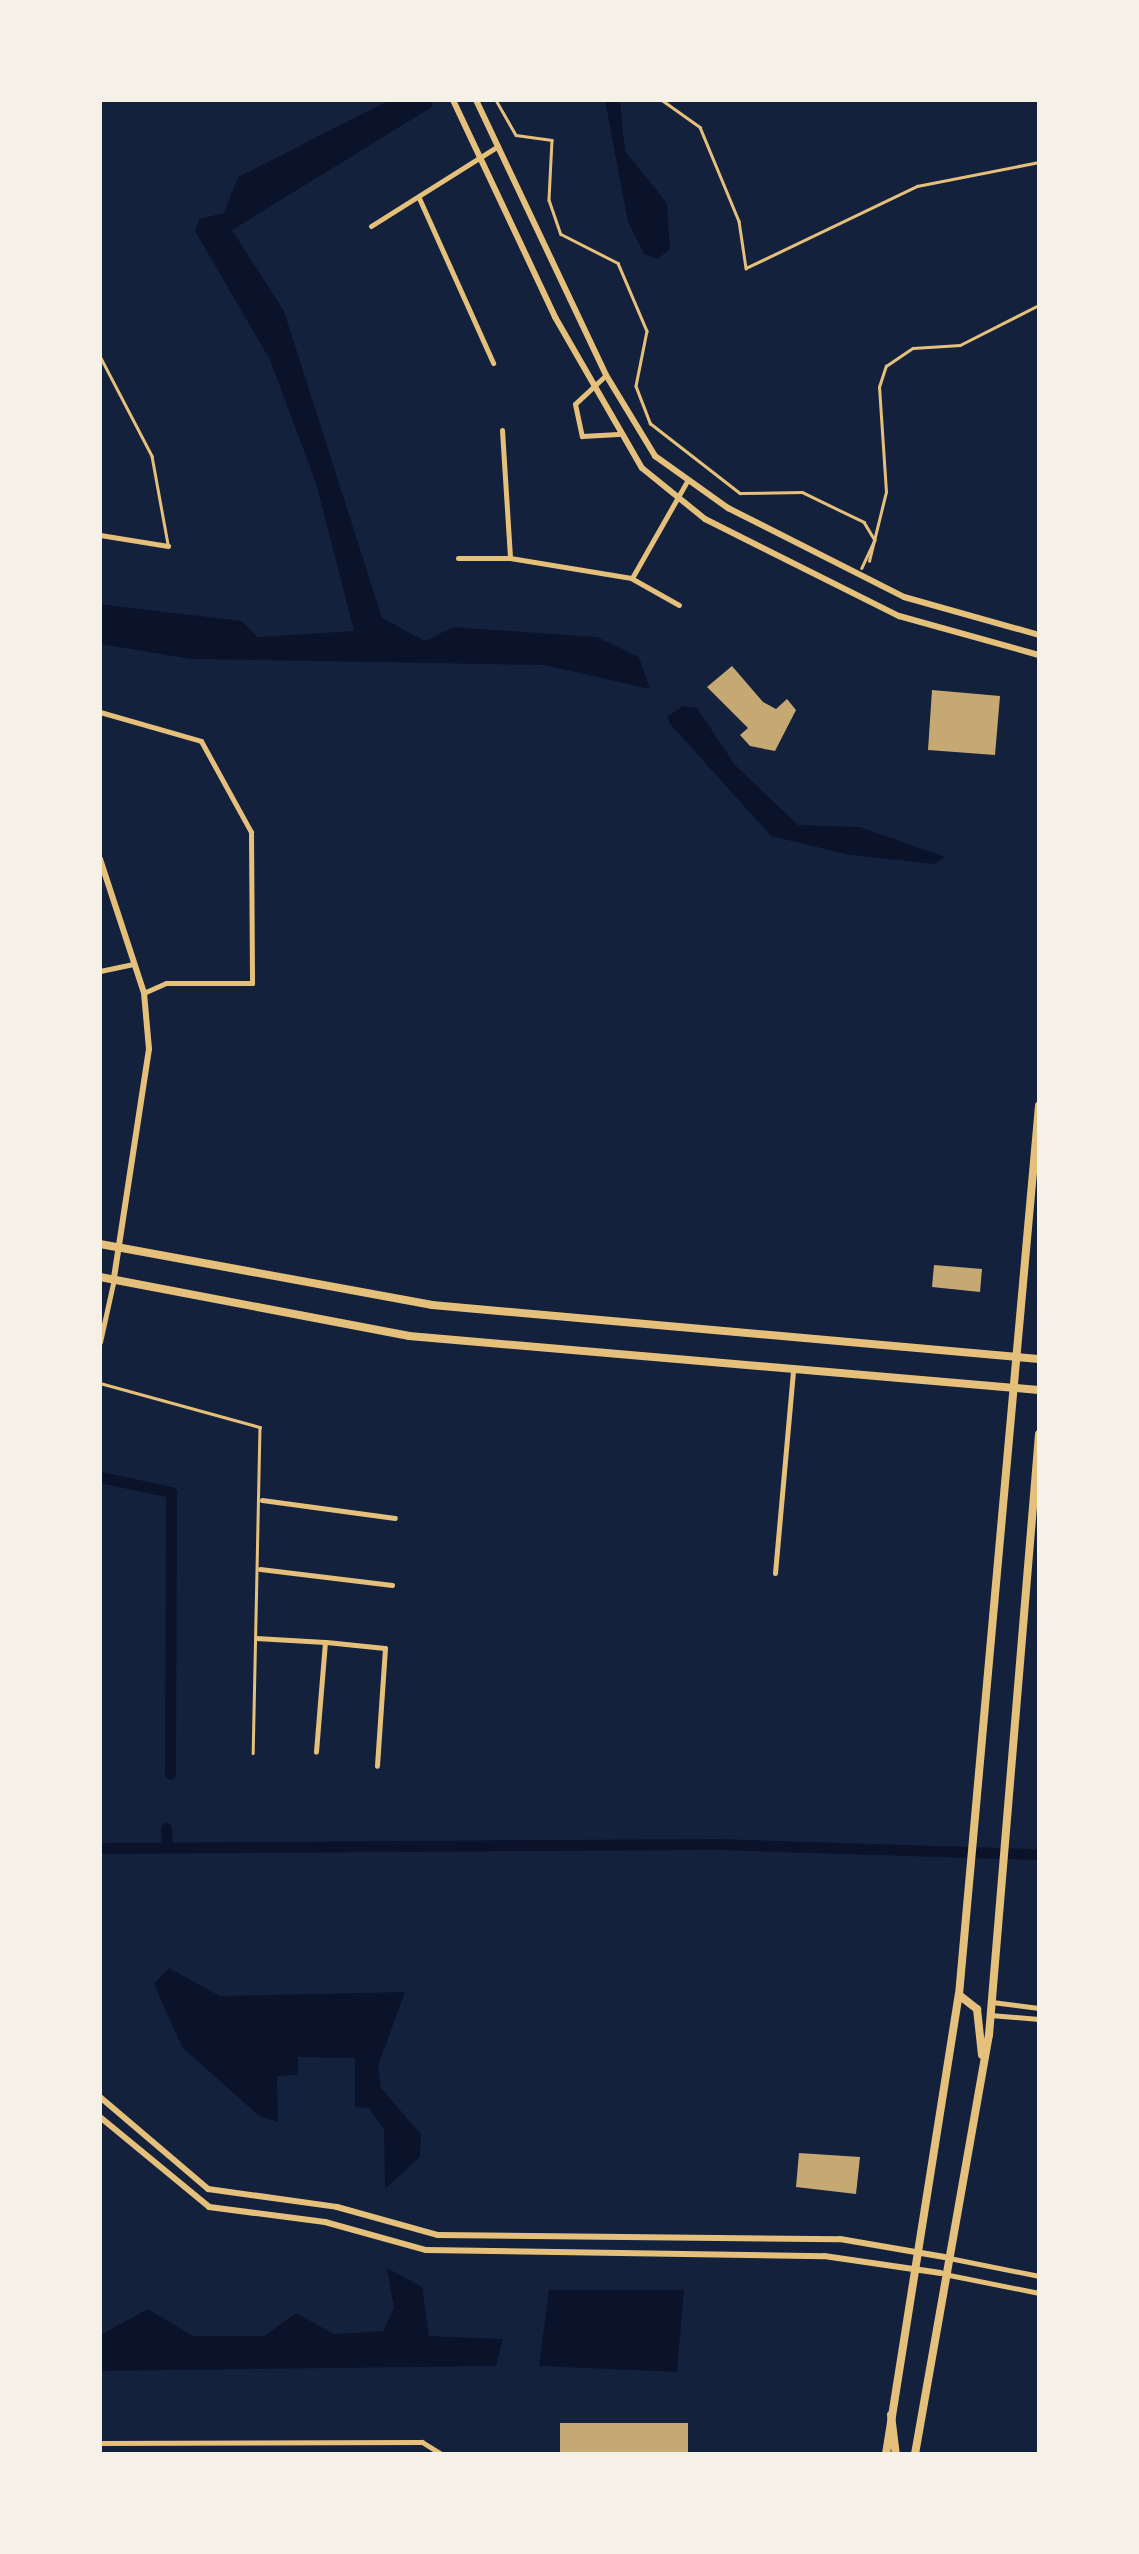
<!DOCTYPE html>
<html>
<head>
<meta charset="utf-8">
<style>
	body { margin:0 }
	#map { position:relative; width:1139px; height:2554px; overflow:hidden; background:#14213d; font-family:Karla,sans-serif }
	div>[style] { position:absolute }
	.water>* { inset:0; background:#0b132b }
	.canal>* { height:11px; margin:-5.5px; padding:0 5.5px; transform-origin:5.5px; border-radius:5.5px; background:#0b132b }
	.building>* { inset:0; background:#c6a872 }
	.path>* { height:2.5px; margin:-1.25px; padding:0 1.25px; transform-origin:1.25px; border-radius:1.25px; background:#e5c07b }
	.service>* { height:2.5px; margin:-1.25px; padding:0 1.25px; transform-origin:1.25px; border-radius:1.25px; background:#e5c07b }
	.minor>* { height:5px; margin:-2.5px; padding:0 2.5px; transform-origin:2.5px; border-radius:2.5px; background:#e5c07b }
	.tertiary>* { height:6px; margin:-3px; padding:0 3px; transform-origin:3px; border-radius:3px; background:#e5c07b }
	.primary>* { height:8px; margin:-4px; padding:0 4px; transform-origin:4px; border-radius:4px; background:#e5c07b }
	span { translate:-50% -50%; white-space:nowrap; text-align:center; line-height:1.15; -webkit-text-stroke:9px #f6f1e7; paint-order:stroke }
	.frame { position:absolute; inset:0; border:102px solid #f6f1e7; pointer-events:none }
</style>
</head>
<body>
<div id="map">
	<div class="water">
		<div style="clip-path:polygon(390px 100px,432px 100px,432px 107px,232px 230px,284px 311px,382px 618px,425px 641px,453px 627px,597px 637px,639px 657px,650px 689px,544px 665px,191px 659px,100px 644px,100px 604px,241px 621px,258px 637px,354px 631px,316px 483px,270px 360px,195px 231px,199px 219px,224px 213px,238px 177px)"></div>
		<div style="clip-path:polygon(605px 100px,620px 100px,625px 151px,667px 203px,670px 249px,658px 259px,644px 254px,628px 222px)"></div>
		<div style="clip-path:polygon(683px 706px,697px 708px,735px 765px,798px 825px,860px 827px,945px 857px,935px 864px,850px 855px,771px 836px,671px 725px,667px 717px)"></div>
		<div style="clip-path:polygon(169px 1968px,220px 1996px,405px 1992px,378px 2066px,381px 2088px,421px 2134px,420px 2157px,385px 2189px,384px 2130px,369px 2108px,355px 2107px,355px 2058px,298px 2057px,298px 2075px,277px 2076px,278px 2122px,259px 2116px,182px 2047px,154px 1984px)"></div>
		<div style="clip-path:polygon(387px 2268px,422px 2287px,429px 2336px,503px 2339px,496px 2366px,100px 2371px,100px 2335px,148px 2309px,193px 2336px,264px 2336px,296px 2313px,334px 2334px,383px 2331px,394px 2308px)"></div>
		<div style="clip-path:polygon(549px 2290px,684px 2290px,677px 2372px,539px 2366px)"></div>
	</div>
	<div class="canal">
		<div style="left:100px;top:1477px;width:73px;rotate:11.9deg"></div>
		<div style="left:171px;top:1492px;width:282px;rotate:90.2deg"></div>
		<div style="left:166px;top:1828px;width:19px;rotate:87deg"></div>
		<div style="left:100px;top:1848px;width:617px;rotate:-0.37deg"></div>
		<div style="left:717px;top:1844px;width:322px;rotate:1.8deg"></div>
	</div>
	<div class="building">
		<div style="clip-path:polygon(732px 666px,763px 702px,776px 709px,787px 699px,796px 710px,775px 751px,750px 746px,740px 735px,748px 728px,707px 687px)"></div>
		<div style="clip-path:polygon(932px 690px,1000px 696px,995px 755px,928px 750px)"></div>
		<div style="clip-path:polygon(934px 1265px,982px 1269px,980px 1292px,932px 1287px)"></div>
		<div style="clip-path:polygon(799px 2153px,860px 2157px,856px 2194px,796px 2187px)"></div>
		<div style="clip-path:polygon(560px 2423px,688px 2423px,688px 2454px,560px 2454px)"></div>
	</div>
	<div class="path">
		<div style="left:496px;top:100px;width:40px;rotate:60.3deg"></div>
		<div style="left:516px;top:135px;width:36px;rotate:8deg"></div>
		<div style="left:552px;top:140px;width:60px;rotate:92.9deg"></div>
		<div style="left:549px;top:200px;width:36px;rotate:71deg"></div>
		<div style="left:561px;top:234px;width:64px;rotate:27deg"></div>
		<div style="left:618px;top:263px;width:74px;rotate:66.9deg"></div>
		<div style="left:647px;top:331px;width:56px;rotate:101.3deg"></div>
		<div style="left:636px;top:386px;width:40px;rotate:69deg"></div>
		<div style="left:650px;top:423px;width:114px;rotate:37.9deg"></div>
		<div style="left:740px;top:493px;width:62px;rotate:-0.9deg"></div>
		<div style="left:802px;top:492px;width:69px;rotate:25.8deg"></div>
		<div style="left:864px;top:522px;width:21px;rotate:59deg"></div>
		<div style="left:875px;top:540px;width:31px;rotate:115deg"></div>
		<div style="left:662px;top:100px;width:47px;rotate:35.4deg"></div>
		<div style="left:700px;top:127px;width:102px;rotate:67.5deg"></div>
		<div style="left:739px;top:221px;width:48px;rotate:81.5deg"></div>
		<div style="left:746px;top:268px;width:190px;rotate:-25.6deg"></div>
		<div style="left:917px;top:186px;width:124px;rotate:-11.1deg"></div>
		<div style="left:869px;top:561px;width:71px;rotate:-76.2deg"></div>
		<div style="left:886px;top:492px;width:105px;rotate:-93.8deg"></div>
		<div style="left:879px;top:387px;width:22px;rotate:-72deg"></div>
		<div style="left:886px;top:366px;width:32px;rotate:-34deg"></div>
		<div style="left:913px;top:348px;width:47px;rotate:-3.7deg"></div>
		<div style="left:960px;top:345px;width:89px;rotate:-26.9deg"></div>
	</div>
	<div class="service">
		<div style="left:100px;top:356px;width:113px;rotate:62.5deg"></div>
		<div style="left:152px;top:456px;width:89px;rotate:79.7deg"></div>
		<div style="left:100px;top:1383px;width:166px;rotate:15.4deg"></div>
		<div style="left:260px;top:1427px;width:326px;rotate:91.2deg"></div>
	</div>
	<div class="minor">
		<div style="left:419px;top:198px;width:181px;rotate:65.8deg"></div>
		<div style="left:371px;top:226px;width:150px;rotate:-32.2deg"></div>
		<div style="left:606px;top:375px;width:42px;rotate:136.9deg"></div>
		<div style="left:575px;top:404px;width:33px;rotate:78deg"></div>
		<div style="left:582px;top:436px;width:36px;rotate:-3deg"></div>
		<div style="left:502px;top:430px;width:128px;rotate:86.4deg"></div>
		<div style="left:510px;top:558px;width:123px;rotate:9.4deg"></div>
		<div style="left:631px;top:578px;width:55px;rotate:29.4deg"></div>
		<div style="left:100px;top:535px;width:69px;rotate:9.2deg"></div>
		<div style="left:458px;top:558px;width:52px"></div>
		<div style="left:632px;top:578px;width:112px;rotate:-60.4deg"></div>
		<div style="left:100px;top:712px;width:105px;rotate:16deg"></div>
		<div style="left:201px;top:741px;width:104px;rotate:61.2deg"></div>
		<div style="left:251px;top:832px;width:151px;rotate:89.6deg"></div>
		<div style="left:252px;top:983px;width:86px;rotate:180deg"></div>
		<div style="left:166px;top:983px;width:24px;rotate:156deg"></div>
		<div style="left:100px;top:971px;width:34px;rotate:-12deg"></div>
		<div style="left:100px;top:1342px;width:65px;rotate:-77.5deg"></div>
		<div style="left:262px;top:1500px;width:134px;rotate:7.7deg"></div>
		<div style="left:260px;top:1569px;width:133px;rotate:6.9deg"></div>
		<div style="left:775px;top:1573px;width:203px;rotate:-84.9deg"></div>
		<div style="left:256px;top:1638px;width:69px;rotate:3.3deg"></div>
		<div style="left:325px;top:1642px;width:110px;rotate:94.7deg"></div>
		<div style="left:326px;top:1642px;width:59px;rotate:5.8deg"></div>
		<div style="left:385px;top:1648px;width:118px;rotate:93.9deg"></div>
		<div style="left:992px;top:2002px;width:47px;rotate:7.3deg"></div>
		<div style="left:990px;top:2015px;width:49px;rotate:4.7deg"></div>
		<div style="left:949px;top:2258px;width:92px;rotate:11.3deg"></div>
		<div style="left:944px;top:2274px;width:97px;rotate:11.3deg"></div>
		<div style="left:100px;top:2443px;width:322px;rotate:-0.2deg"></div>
		<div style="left:422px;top:2442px;width:22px;rotate:32deg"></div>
	</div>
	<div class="tertiary">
		<div style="left:453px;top:100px;width:240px;rotate:64.8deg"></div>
		<div style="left:555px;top:317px;width:174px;rotate:60.1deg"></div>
		<div style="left:642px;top:468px;width:81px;rotate:39deg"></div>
		<div style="left:705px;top:519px;width:217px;rotate:26.6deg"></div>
		<div style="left:899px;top:616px;width:145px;rotate:15.6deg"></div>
		<div style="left:476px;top:100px;width:304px;rotate:64.7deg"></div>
		<div style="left:606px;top:375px;width:95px;rotate:58.8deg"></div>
		<div style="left:655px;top:456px;width:90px;rotate:35.5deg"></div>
		<div style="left:728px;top:508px;width:197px;rotate:26.8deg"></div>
		<div style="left:904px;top:597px;width:140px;rotate:15.7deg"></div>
		<div style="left:100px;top:859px;width:141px;rotate:71.8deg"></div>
		<div style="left:144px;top:993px;width:56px;rotate:84.9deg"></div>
		<div style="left:149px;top:1049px;width:233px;rotate:98.7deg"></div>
		<div style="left:100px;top:2097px;width:142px;rotate:40.4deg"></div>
		<div style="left:208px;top:2189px;width:130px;rotate:7.9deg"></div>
		<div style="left:337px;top:2207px;width:105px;rotate:15.5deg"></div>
		<div style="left:438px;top:2235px;width:402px;rotate:0.6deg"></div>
		<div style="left:840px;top:2239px;width:106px;rotate:9.8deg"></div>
		<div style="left:100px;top:2117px;width:141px;rotate:39.5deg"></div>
		<div style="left:209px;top:2207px;width:117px;rotate:7.4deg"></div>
		<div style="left:325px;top:2222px;width:105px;rotate:15.5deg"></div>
		<div style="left:426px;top:2250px;width:398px;rotate:0.9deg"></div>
		<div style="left:824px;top:2256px;width:118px;rotate:8.3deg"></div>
	</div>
	<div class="primary">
		<div style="left:100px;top:1244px;width:338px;rotate:10.4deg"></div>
		<div style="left:432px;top:1305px;width:609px;rotate:5.08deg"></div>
		<div style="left:100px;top:1277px;width:315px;rotate:10.8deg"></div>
		<div style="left:409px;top:1336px;width:632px;rotate:4.9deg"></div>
		<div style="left:959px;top:1995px;width:23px;rotate:38deg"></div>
		<div style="left:977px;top:2009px;width:46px;rotate:83.8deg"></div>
		<div style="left:891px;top:2415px;width:39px;rotate:83deg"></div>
		<div style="left:886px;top:2454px;width:465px;rotate:-81deg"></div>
		<div style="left:959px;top:1995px;width:893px;rotate:-84.86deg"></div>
		<div style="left:915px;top:2454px;width:425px;rotate:-80deg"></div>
		<div style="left:989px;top:2035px;width:603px;rotate:-85.24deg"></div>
	</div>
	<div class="frame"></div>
</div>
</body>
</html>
